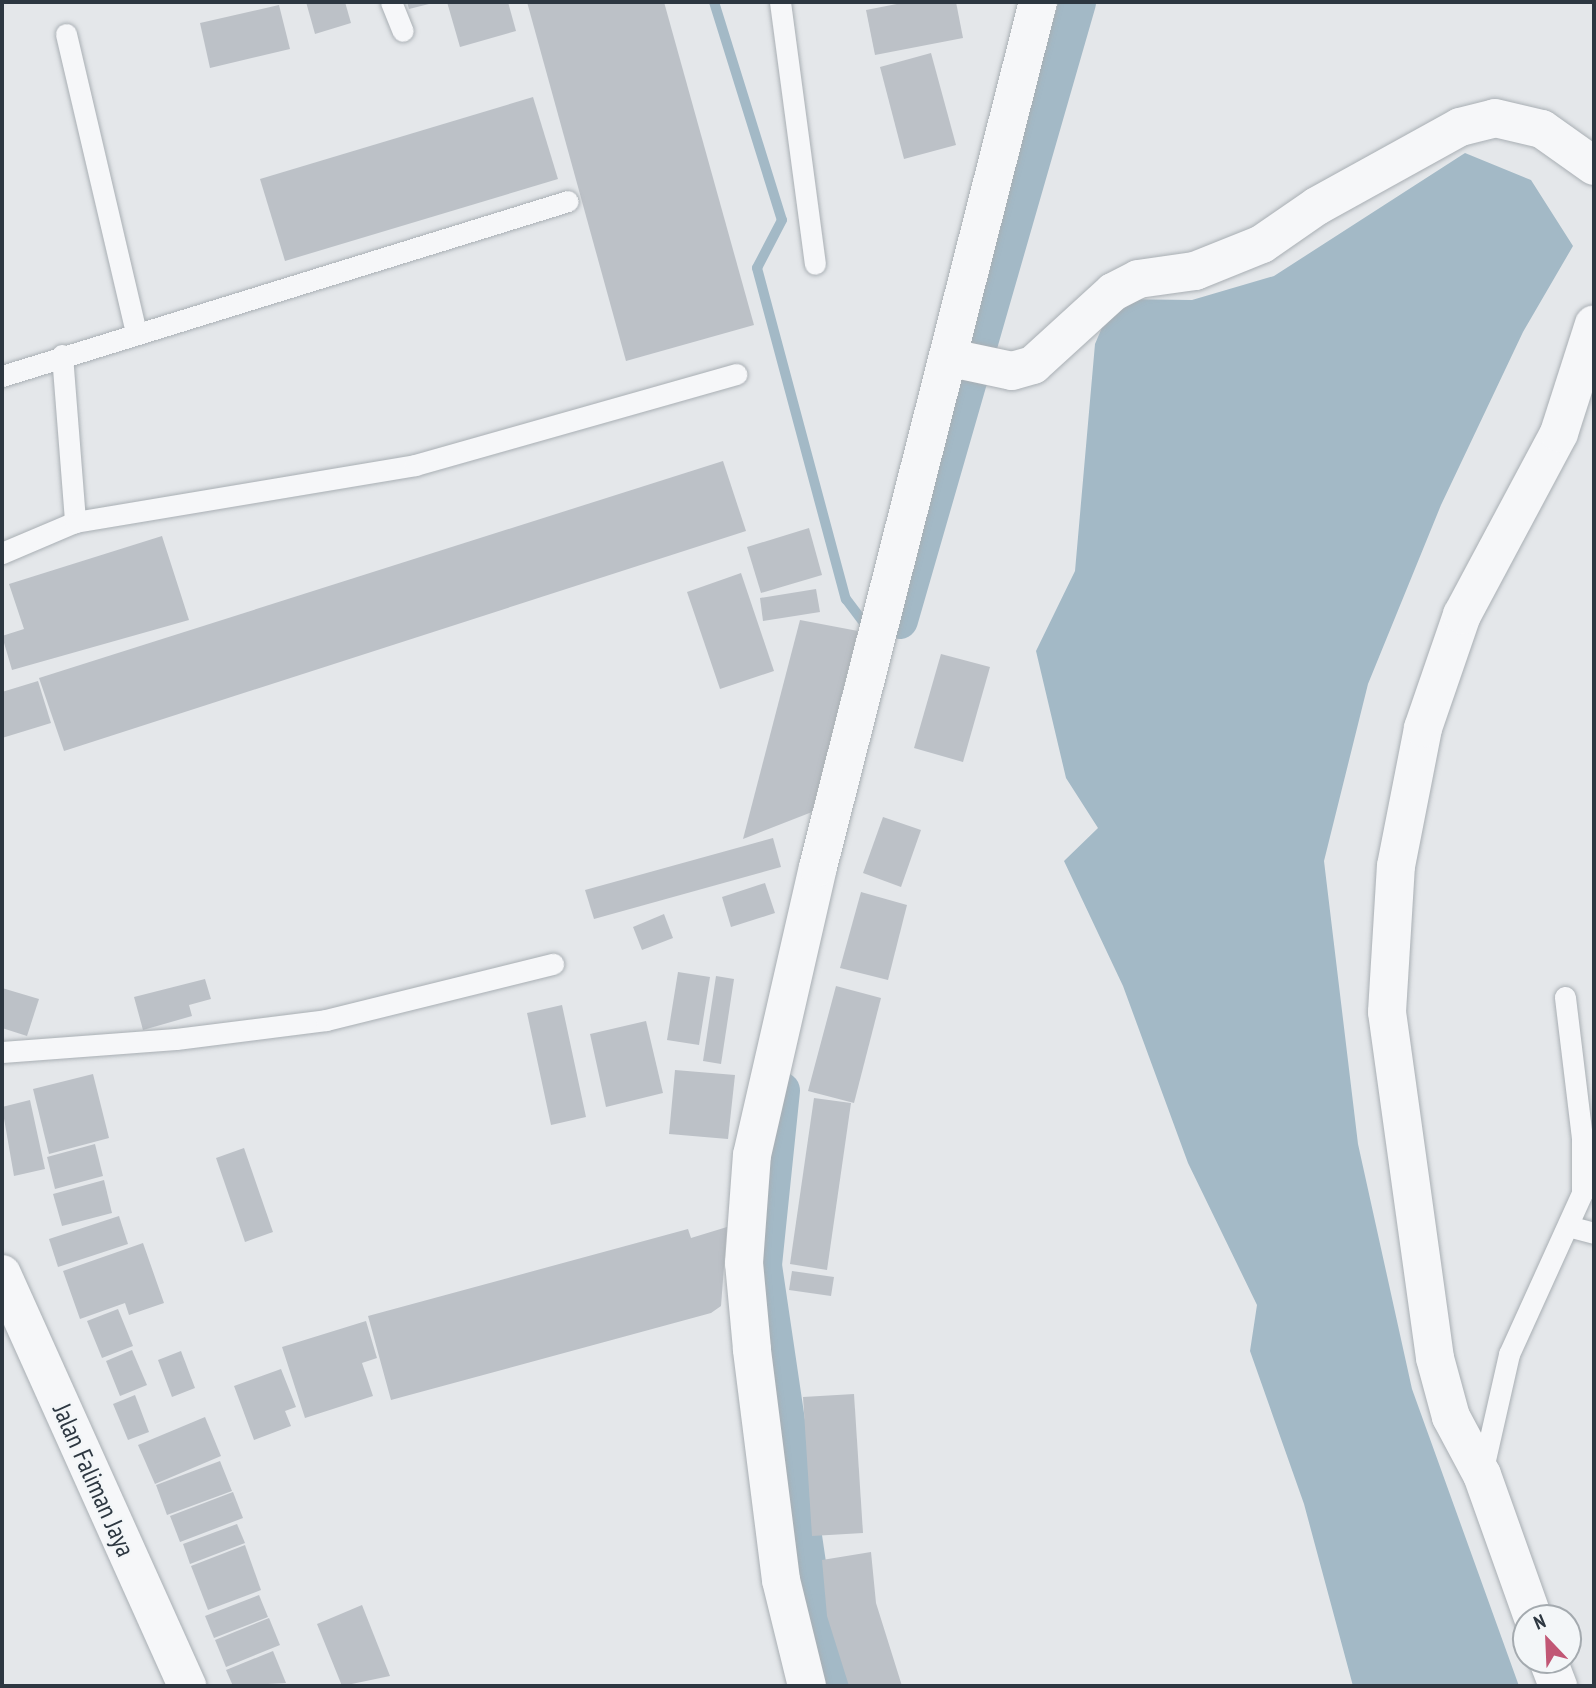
<!DOCTYPE html>
<html>
<head>
<meta charset="utf-8">
<style>
	body { margin:0 }
	#map { position:relative; width:1596px; height:1688px; overflow:hidden; background:#e4e7ea; font-family:"PT Sans Narrow",sans-serif }
	div>[style] { position:absolute }
	.water>* { inset:0; background:#a3b9c6 }
	.stream>* { height:10px; margin:-5px; padding:0 5px; transform-origin:5px; border-radius:5px; background:#a3b9c6 }
	.canal>* { height:37px; margin:-18.5px; padding:0 18.5px; transform-origin:18.5px; border-radius:18.5px; background:#a3b9c6 }
	.building>* { inset:0; background:#bcc1c7 }
	.roads { filter:drop-shadow(0 0 2px #a9afb4) drop-shadow(0 0 2px #a9afb4) }
	.service>* { height:21px; margin:-10.5px; padding:0 10.5px; transform-origin:10.5px; border-radius:10.5px; background:#f6f7f9 }
	.minor>* { height:38px; margin:-19px; padding:0 19px; transform-origin:19px; border-radius:19px; background:#f6f7f9 }
	.tertiary>* { height:38px; margin:-19px; padding:0 19px; transform-origin:19px; border-radius:19px; background:#f6f7f9 }
	span { translate:-50% -50%; white-space:nowrap; text-align:center; line-height:1.15; -webkit-text-stroke:5px #f3f6f8; paint-order:stroke }
	.street-label { font-size:26px; color:#2d3741 }
	.frame { position:absolute; inset:0; border:4px solid #2d3741; pointer-events:none }
	.north { position:absolute; left:1512px; top:1604px; width:70px; height:70px; box-sizing:border-box; background:#f3f6f8; border:2px solid #a4aaaf; border-radius:50%; rotate:337deg; font-size:19px; font-weight:700; line-height:28px; text-align:center; color:#2d3741 }
	.north::after { content:''; display:block; margin:auto; width:24px; height:32px; background:#c15775; clip-path:polygon(50% 0,100% 100%,50% 72%,0 100%) }
</style>
</head>
<body>
<div id="map">
	<div class="water">
		<div style="clip-path:polygon(1465px 153px,1531px 180px,1573px 246px,1523px 332px,1441px 505px,1368px 684px,1324px 861px,1358px 1144px,1412px 1389px,1519px 1686px,1353px 1686px,1304px 1504px,1250px 1351px,1257px 1305px,1188px 1163px,1123px 986px,1064px 861px,1098px 828px,1066px 778px,1036px 651px,1075px 571px,1095px 344px,1114px 299px,1192px 300px,1274px 276px)"></div>
	</div>
	<div class="stream">
		<div style="left:714px;top:2px;width:228px;rotate:72.7deg"></div>
		<div style="left:782px;top:220px;width:54px;rotate:117.5deg"></div>
		<div style="left:757px;top:268px;width:343px;rotate:75deg"></div>
		<div style="left:846px;top:599px;width:36px;rotate:53deg"></div>
	</div>
	<div class="canal">
		<div style="left:899px;top:620px;width:643px;rotate:-73.93deg"></div>
		<div style="left:781px;top:1090px;width:176px;rotate:95.9deg"></div>
		<div style="left:763px;top:1265px;width:351px;rotate:81.6deg"></div>
		<div style="left:814px;top:1612px;width:77px;rotate:72.7deg"></div>
	</div>
	<div class="building">
		<div style="clip-path:polygon(306px 2px,345px 2px,351px 23px,315px 34px)"></div>
		<div style="clip-path:polygon(407px 2px,433px 2px,433px 3px,409px 9px)"></div>
		<div style="clip-path:polygon(447px 2px,508px 2px,516px 31px,460px 47px)"></div>
		<div style="clip-path:polygon(527px 2px,664px 2px,754px 325px,626px 361px)"></div>
		<div style="clip-path:polygon(907px 2px,956px 2px,963px 38px,875px 55px,866px 10px)"></div>
		<div style="clip-path:polygon(279px 5px,290px 49px,210px 68px,200px 23px)"></div>
		<div style="clip-path:polygon(931px 53px,956px 145px,904px 159px,880px 67px)"></div>
		<div style="clip-path:polygon(533px 97px,558px 179px,285px 261px,260px 179px)"></div>
		<div style="clip-path:polygon(723px 461px,746px 531px,64px 751px,39px 678px)"></div>
		<div style="clip-path:polygon(809px 528px,822px 575px,761px 593px,747px 547px)"></div>
		<div style="clip-path:polygon(162px 536px,189px 620px,12px 670px,2px 636px,24px 629px,9px 584px)"></div>
		<div style="clip-path:polygon(741px 573px,774px 671px,720px 689px,687px 592px)"></div>
		<div style="clip-path:polygon(816px 589px,820px 612px,763px 621px,760px 598px)"></div>
		<div style="clip-path:polygon(800px 620px,858px 631px,812px 812px,743px 839px)"></div>
		<div style="clip-path:polygon(941px 654px,990px 667px,963px 762px,914px 748px)"></div>
		<div style="clip-path:polygon(38px 681px,51px 723px,2px 738px,2px 692px)"></div>
		<div style="clip-path:polygon(883px 817px,921px 830px,901px 887px,863px 873px)"></div>
		<div style="clip-path:polygon(773px 838px,781px 867px,594px 919px,585px 890px)"></div>
		<div style="clip-path:polygon(765px 883px,775px 913px,731px 927px,722px 897px)"></div>
		<div style="clip-path:polygon(861px 892px,907px 905px,888px 980px,840px 968px)"></div>
		<div style="clip-path:polygon(664px 914px,673px 938px,642px 950px,633px 927px)"></div>
		<div style="clip-path:polygon(678px 972px,710px 977px,699px 1045px,667px 1040px)"></div>
		<div style="clip-path:polygon(716px 976px,734px 979px,721px 1064px,703px 1061px)"></div>
		<div style="clip-path:polygon(205px 979px,211px 999px,189px 1005px,192px 1016px,143px 1030px,134px 997px)"></div>
		<div style="clip-path:polygon(836px 986px,881px 998px,854px 1103px,808px 1091px)"></div>
		<div style="clip-path:polygon(2px 988px,39px 999px,27px 1036px,2px 1028px)"></div>
		<div style="clip-path:polygon(562px 1005px,586px 1117px,551px 1125px,527px 1013px)"></div>
		<div style="clip-path:polygon(646px 1021px,663px 1093px,606px 1107px,590px 1034px)"></div>
		<div style="clip-path:polygon(675px 1070px,735px 1075px,728px 1139px,669px 1134px)"></div>
		<div style="clip-path:polygon(93px 1074px,109px 1138px,49px 1154px,33px 1089px)"></div>
		<div style="clip-path:polygon(814px 1098px,851px 1103px,827px 1270px,790px 1264px)"></div>
		<div style="clip-path:polygon(30px 1100px,45px 1169px,14px 1176px,2px 1107px)"></div>
		<div style="clip-path:polygon(95px 1144px,103px 1176px,55px 1189px,47px 1157px)"></div>
		<div style="clip-path:polygon(244px 1148px,273px 1232px,245px 1242px,216px 1158px)"></div>
		<div style="clip-path:polygon(104px 1180px,112px 1213px,62px 1226px,53px 1194px)"></div>
		<div style="clip-path:polygon(119px 1216px,128px 1244px,58px 1267px,49px 1239px)"></div>
		<div style="clip-path:polygon(727px 1227px,721px 1306px,711px 1313px,391px 1400px,368px 1316px,688px 1229px,691px 1238px)"></div>
		<div style="clip-path:polygon(143px 1243px,164px 1303px,129px 1315px,125px 1303px,80px 1319px,63px 1271px)"></div>
		<div style="clip-path:polygon(792px 1271px,834px 1277px,831px 1296px,789px 1290px)"></div>
		<div style="clip-path:polygon(118px 1309px,133px 1346px,102px 1358px,87px 1321px)"></div>
		<div style="clip-path:polygon(366px 1321px,377px 1358px,362px 1363px,373px 1396px,305px 1418px,282px 1347px)"></div>
		<div style="clip-path:polygon(132px 1350px,147px 1385px,120px 1396px,106px 1361px)"></div>
		<div style="clip-path:polygon(181px 1351px,195px 1388px,172px 1397px,158px 1360px)"></div>
		<div style="clip-path:polygon(281px 1369px,296px 1407px,285px 1411px,291px 1426px,254px 1440px,234px 1386px)"></div>
		<div style="clip-path:polygon(854px 1394px,863px 1533px,812px 1536px,803px 1397px)"></div>
		<div style="clip-path:polygon(135px 1395px,149px 1432px,128px 1440px,113px 1404px)"></div>
		<div style="clip-path:polygon(205px 1417px,221px 1456px,155px 1484px,138px 1445px)"></div>
		<div style="clip-path:polygon(220px 1461px,232px 1491px,167px 1515px,156px 1485px)"></div>
		<div style="clip-path:polygon(233px 1492px,243px 1518px,180px 1542px,170px 1516px)"></div>
		<div style="clip-path:polygon(237px 1524px,245px 1543px,190px 1564px,183px 1544px)"></div>
		<div style="clip-path:polygon(245px 1545px,261px 1590px,208px 1610px,191px 1566px)"></div>
		<div style="clip-path:polygon(871px 1552px,876px 1603px,902px 1686px,849px 1686px,827px 1616px,822px 1560px)"></div>
		<div style="clip-path:polygon(259px 1595px,268px 1617px,214px 1638px,205px 1616px)"></div>
		<div style="clip-path:polygon(362px 1605px,390px 1676px,342px 1686px,317px 1624px)"></div>
		<div style="clip-path:polygon(269px 1618px,280px 1645px,226px 1667px,215px 1640px)"></div>
		<div style="clip-path:polygon(273px 1651px,286px 1683px,233px 1686px,226px 1670px)"></div>
	</div>
	<div class="roads">
		<div class="service">
			<div style="left:391px;top:2px;width:31px;rotate:68deg"></div>
			<div style="left:780px;top:2px;width:264px;rotate:82.4deg"></div>
			<div style="left:66px;top:34px;width:306px;rotate:76.8deg"></div>
			<div style="left:62px;top:355px;width:168px;rotate:85.5deg"></div>
			<div style="left:2px;top:376px;width:592px;rotate:-17.18deg"></div>
			<div style="left:2px;top:553px;width:79px;rotate:-23deg"></div>
			<div style="left:75px;top:522px;width:345px;rotate:-9.5deg"></div>
			<div style="left:415px;top:465px;width:334px;rotate:-15.8deg"></div>
			<div style="left:2px;top:1052px;width:174px;rotate:-4.3deg"></div>
			<div style="left:176px;top:1039px;width:151px;rotate:-7.2deg"></div>
			<div style="left:326px;top:1020px;width:234px;rotate:-13.9deg"></div>
			<div style="left:1568px;top:1226px;width:27px;rotate:15deg"></div>
			<div style="left:1482px;top:1473px;width:122px;rotate:-77.2deg"></div>
			<div style="left:1509px;top:1354px;width:177px;rotate:-65.6deg"></div>
			<div style="left:1582px;top:1193px;width:55px;rotate:-90deg"></div>
			<div style="left:1582px;top:1138px;width:142px;rotate:-96.9deg"></div>
		</div>
		<div class="minor">
			<div style="left:951px;top:358px;width:62px;rotate:12deg"></div>
			<div style="left:1012px;top:371px;width:22px;rotate:-16deg"></div>
			<div style="left:1033px;top:365px;width:108px;rotate:-42.4deg"></div>
			<div style="left:1113px;top:292px;width:28px;rotate:-27deg"></div>
			<div style="left:1138px;top:279px;width:58px;rotate:-8deg"></div>
			<div style="left:1195px;top:271px;width:72px;rotate:-21.9deg"></div>
			<div style="left:1262px;top:244px;width:67px;rotate:-34.6deg"></div>
			<div style="left:1317px;top:206px;width:163px;rotate:-28.9deg"></div>
			<div style="left:1460px;top:127px;width:36px;rotate:-14deg"></div>
			<div style="left:1495px;top:118px;width:48px;rotate:13.2deg"></div>
			<div style="left:1542px;top:129px;width:64px;rotate:35.4deg"></div>
			<div style="left:1533px;top:1618px;width:152px;rotate:-109.6deg"></div>
			<div style="left:1482px;top:1475px;width:66px;rotate:-118.1deg"></div>
			<div style="left:1451px;top:1417px;width:61px;rotate:-105.2deg"></div>
			<div style="left:1435px;top:1358px;width:349px;rotate:-97.9deg"></div>
			<div style="left:1387px;top:1012px;width:146px;rotate:-86.5deg"></div>
			<div style="left:1396px;top:866px;width:141px;rotate:-78.9deg"></div>
			<div style="left:1423px;top:728px;width:120px;rotate:-71deg"></div>
			<div style="left:1462px;top:615px;width:206px;rotate:-61.9deg"></div>
			<div style="left:1559px;top:433px;width:114px;rotate:-72.2deg"></div>
			<div style="left:1548px;top:1660px;width:28px;rotate:69deg"></div>
			<div style="left:807px;top:1686px;width:109px;rotate:-103.8deg"></div>
			<div style="left:781px;top:1580px;width:233px;rotate:-97.2deg"></div>
			<div style="left:752px;top:1349px;width:86px;rotate:-95.3deg"></div>
			<div style="left:744px;top:1263px;width:108px;rotate:-85.8deg"></div>
			<div style="left:752px;top:1155px;width:295px;rotate:-77.1deg"></div>
			<div style="left:818px;top:867px;width:893px;rotate:-75.73deg"></div>
		</div>
		<div class="tertiary">
			<div style="left:2px;top:1274px;width:452px;rotate:65.8deg"></div>
		</div>
	</div>
	<div class="street-label">
		<span style="left:94px;top:1480px;rotate:66deg">Jalan Faliman Jaya</span>
	</div>
	<div class="frame"></div>
	<div class="north">N</div>
</div>
</body>
</html>
